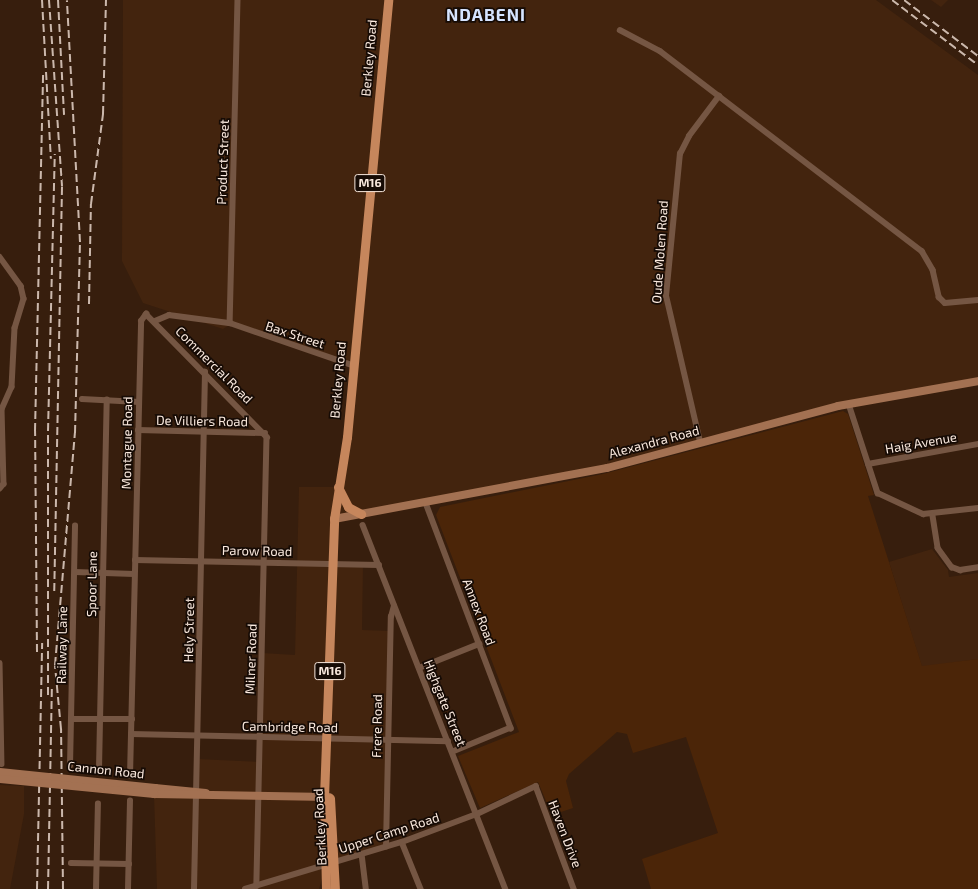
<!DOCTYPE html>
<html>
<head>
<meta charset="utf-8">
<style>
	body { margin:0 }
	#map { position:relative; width:978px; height:889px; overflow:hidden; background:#371e0d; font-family:"Exo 2",sans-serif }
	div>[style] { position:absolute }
	.built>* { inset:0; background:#43240e }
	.green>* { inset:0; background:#4b2508 }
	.street>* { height:5.5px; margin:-2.75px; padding:0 2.75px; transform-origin:2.75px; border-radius:2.75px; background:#755643 }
	.secondary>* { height:8px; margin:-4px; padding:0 4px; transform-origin:4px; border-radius:4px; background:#a37152 }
	.primary>* { height:9px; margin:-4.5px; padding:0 4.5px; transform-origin:4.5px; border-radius:4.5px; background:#c6865c }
	.rail>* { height:2px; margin-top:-1px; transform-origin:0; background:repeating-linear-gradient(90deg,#cbb8ac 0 8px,transparent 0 12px) }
	.secondary-bridge>* { height:8px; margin:-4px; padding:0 4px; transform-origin:4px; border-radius:4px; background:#a37152 }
	span { translate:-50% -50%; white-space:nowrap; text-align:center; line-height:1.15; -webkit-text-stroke:3.5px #160b05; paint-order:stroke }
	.shield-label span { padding:1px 3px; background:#160b05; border:1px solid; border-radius:3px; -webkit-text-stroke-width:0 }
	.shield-label { font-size:12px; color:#fae9de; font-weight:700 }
	.street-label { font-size:13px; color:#fae9de }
	.district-label { font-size:17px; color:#d6e4ff; font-weight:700; letter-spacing:1px }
</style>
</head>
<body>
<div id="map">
	<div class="built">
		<div style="clip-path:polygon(123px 0,876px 0,978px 75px,978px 381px,838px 406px,607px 468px,334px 519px,332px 563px,363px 564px,362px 630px,391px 631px,386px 847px,326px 865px,319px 889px,157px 889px,154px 794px,196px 796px,197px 759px,260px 762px,262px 653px,295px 655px,299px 487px,338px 487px,352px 365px,231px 324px,223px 329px,143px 303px,122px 261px)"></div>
		<div style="clip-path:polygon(931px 0,948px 0,941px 7px)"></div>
		<div style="clip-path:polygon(932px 549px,948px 570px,949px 577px,978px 573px,978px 659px,922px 667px,889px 562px)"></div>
		<div style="clip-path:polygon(0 785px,24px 786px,24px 814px,10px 889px,0 889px)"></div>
	</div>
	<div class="green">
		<div style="clip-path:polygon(843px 411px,848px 414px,874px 495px,868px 496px,922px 666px,978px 659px,978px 889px,651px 889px,642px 859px,718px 833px,686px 737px,633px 753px,627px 734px,617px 732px,569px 774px,566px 781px,573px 808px,552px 815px,538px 782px,480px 808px,458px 756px,519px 732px,436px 515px,440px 507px,603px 474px)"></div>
	</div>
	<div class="street">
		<div style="left:238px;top:0;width:323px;rotate:91.4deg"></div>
		<div style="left:230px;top:323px;width:129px;rotate:19deg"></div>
		<div style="left:620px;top:30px;width:45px;rotate:27.7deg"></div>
		<div style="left:660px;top:51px;width:330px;rotate:37.4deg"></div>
		<div style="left:922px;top:251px;width:22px;rotate:60deg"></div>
		<div style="left:933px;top:270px;width:28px;rotate:77deg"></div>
		<div style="left:939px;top:297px;width:8px;rotate:45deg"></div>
		<div style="left:945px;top:303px;width:33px;rotate:-5deg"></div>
		<div style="left:0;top:257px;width:36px;rotate:54deg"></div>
		<div style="left:21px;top:286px;width:13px;rotate:77deg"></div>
		<div style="left:24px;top:299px;width:30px;rotate:107deg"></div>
		<div style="left:15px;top:328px;width:59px;rotate:92.9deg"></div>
		<div style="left:12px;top:387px;width:24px;rotate:114deg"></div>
		<div style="left:2px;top:409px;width:75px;rotate:88.5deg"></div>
		<div style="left:4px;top:484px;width:6px;rotate:129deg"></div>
		<div style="left:155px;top:321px;width:15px;rotate:-23deg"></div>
		<div style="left:169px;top:315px;width:62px;rotate:7.5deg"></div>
		<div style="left:82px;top:399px;width:57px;rotate:3deg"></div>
		<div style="left:849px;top:404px;width:94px;rotate:72deg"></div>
		<div style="left:878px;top:493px;width:50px;rotate:25deg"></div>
		<div style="left:923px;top:514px;width:55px;rotate:-6.2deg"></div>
		<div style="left:138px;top:430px;width:127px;rotate:1.4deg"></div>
		<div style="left:700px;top:442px;width:150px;rotate:-103.1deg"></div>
		<div style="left:666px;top:296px;width:143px;rotate:-84.4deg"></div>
		<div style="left:680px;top:154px;width:20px;rotate:-63deg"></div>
		<div style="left:689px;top:136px;width:50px;rotate:-53.1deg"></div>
		<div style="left:868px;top:464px;width:112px;rotate:-10.3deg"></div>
		<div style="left:426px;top:503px;width:241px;rotate:69.3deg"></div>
		<div style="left:511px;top:728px;width:63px;rotate:157.5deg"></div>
		<div style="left:933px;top:516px;width:32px;rotate:81deg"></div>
		<div style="left:938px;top:548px;width:24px;rotate:54deg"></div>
		<div style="left:952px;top:567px;width:9px;rotate:21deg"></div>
		<div style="left:960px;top:570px;width:18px;rotate:-9deg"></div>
		<div style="left:363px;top:525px;width:391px;rotate:68.6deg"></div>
		<div style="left:135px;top:560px;width:244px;rotate:1.2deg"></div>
		<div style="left:75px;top:572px;width:59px;rotate:1.9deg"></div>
		<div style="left:0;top:663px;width:101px;rotate:88.9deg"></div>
		<div style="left:419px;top:668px;width:65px;rotate:-21.8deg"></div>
		<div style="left:71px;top:719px;width:61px"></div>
		<div style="left:131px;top:734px;width:317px;rotate:1.3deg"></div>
		<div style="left:70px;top:766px;width:240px;rotate:-88.8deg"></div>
		<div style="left:99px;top:769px;width:369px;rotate:-88.8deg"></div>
		<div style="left:130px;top:776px;width:455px;rotate:-88.6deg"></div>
		<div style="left:141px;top:321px;width:9px;rotate:-54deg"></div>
		<div style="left:146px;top:314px;width:173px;rotate:45.5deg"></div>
		<div style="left:267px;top:437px;width:449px;rotate:91.3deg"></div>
		<div style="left:402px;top:842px;width:51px;rotate:68deg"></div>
		<div style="left:386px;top:847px;width:230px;rotate:-88.8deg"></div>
		<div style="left:391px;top:617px;width:11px;rotate:-75deg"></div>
		<div style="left:362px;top:854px;width:35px;rotate:83deg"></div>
		<div style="left:71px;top:863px;width:58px;rotate:1deg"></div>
		<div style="left:96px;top:889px;width:85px;rotate:-88.7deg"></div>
		<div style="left:128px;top:889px;width:88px;rotate:-88.7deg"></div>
		<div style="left:194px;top:889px;width:517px;rotate:-88.78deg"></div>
		<div style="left:245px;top:889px;width:164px;rotate:-16.7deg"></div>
		<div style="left:402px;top:842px;width:80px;rotate:-20.5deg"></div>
		<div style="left:477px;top:814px;width:65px;rotate:-25.4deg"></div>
		<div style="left:536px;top:786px;width:110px;rotate:69.7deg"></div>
	</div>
	<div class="secondary">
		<div style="left:334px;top:519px;width:278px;rotate:-10.6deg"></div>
		<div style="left:607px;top:468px;width:239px;rotate:-15deg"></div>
		<div style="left:838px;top:406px;width:142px;rotate:-10.1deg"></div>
		<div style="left:155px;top:788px;width:51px;rotate:5.6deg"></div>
		<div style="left:154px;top:794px;width:175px;rotate:1deg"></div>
	</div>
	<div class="primary">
		<div style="left:338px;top:487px;width:22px;rotate:63deg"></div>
		<div style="left:348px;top:507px;width:15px;rotate:28deg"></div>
		<div style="left:330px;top:798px;width:91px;rotate:86.9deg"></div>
		<div style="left:326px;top:889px;width:92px;rotate:-91.2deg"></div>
		<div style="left:324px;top:797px;width:278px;rotate:-87.9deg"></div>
		<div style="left:334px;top:519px;width:83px;rotate:-81deg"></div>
		<div style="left:347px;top:437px;width:439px;rotate:-84.6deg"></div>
	</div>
	<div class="rail">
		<div style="left:42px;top:0;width:159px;rotate:86.8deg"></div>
		<div style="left:49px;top:0;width:187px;rotate:86deg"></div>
		<div style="left:62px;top:187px;width:404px;rotate:91.1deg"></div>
		<div style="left:58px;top:0;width:115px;rotate:87deg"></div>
		<div style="left:892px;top:0;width:108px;rotate:37.1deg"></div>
		<div style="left:904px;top:0;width:93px;rotate:37.1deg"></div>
		<div style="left:89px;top:304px;width:100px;rotate:-88.9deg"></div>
		<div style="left:91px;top:204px;width:91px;rotate:-82.4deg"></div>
		<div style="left:103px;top:114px;width:114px;rotate:-88.5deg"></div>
		<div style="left:37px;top:652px;width:221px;rotate:-90.5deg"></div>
		<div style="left:35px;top:431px;width:359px;rotate:-88.7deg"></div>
		<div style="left:48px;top:695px;width:264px;rotate:-90deg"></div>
		<div style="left:48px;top:431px;width:277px;rotate:-88.6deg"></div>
		<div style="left:37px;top:889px;width:246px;rotate:-88.8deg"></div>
		<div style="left:48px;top:889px;width:200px;rotate:-88.9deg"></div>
		<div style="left:63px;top:889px;width:160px;rotate:-90.7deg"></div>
		<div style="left:61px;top:729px;width:64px;rotate:-95.4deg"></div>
		<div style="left:55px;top:665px;width:233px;rotate:-85.1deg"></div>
		<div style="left:75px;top:433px;width:191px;rotate:-88.5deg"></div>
		<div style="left:80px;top:242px;width:242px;rotate:-93.1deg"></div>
	</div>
	<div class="secondary-bridge">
		<div style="left:0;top:772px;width:156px;rotate:5.9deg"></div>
		<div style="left:0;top:779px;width:155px;rotate:5.6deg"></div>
	</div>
	<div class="shield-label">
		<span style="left:370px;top:183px">M16</span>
		<span style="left:330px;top:671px">M16</span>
	</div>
	<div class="street-label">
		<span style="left:369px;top:58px;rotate:-85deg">Berkley Road</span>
		<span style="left:223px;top:162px;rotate:-88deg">Product Street</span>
		<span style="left:660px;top:252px;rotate:-86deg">Oude Molen Road</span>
		<span style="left:295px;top:335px;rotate:18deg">Bax Street</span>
		<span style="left:214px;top:365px;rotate:45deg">Commercial Road</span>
		<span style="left:338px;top:380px;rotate:-85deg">Berkley Road</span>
		<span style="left:202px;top:421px;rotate:1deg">De Villiers Road</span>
		<span style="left:654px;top:442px;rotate:-15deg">Alexandra Road</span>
		<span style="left:127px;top:443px;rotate:-89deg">Montague Road</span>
		<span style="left:921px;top:443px;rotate:-10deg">Haig Avenue</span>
		<span style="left:257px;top:551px;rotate:1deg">Parow Road</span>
		<span style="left:92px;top:584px;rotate:-89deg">Spoor Lane</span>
		<span style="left:479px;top:612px;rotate:69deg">Annex Road</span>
		<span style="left:189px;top:630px;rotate:-89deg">Hely Street</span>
		<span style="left:62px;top:645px;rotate:-89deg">Railway Lane</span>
		<span style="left:251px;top:659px;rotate:-88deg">Milner Road</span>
		<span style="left:445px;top:703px;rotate:68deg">Highgate Street</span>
		<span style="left:377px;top:726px;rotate:-89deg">Frere Road</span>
		<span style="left:290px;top:727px;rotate:1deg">Cambridge Road</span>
		<span style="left:106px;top:770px;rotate:6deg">Cannon Road</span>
		<span style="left:320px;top:827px;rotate:-93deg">Berkley Road</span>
		<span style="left:389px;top:833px;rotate:-18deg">Upper Camp Road</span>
		<span style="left:565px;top:834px;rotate:69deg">Haven Drive</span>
	</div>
	<div class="district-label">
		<span style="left:486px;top:15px">NDABENI</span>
	</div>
</div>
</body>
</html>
